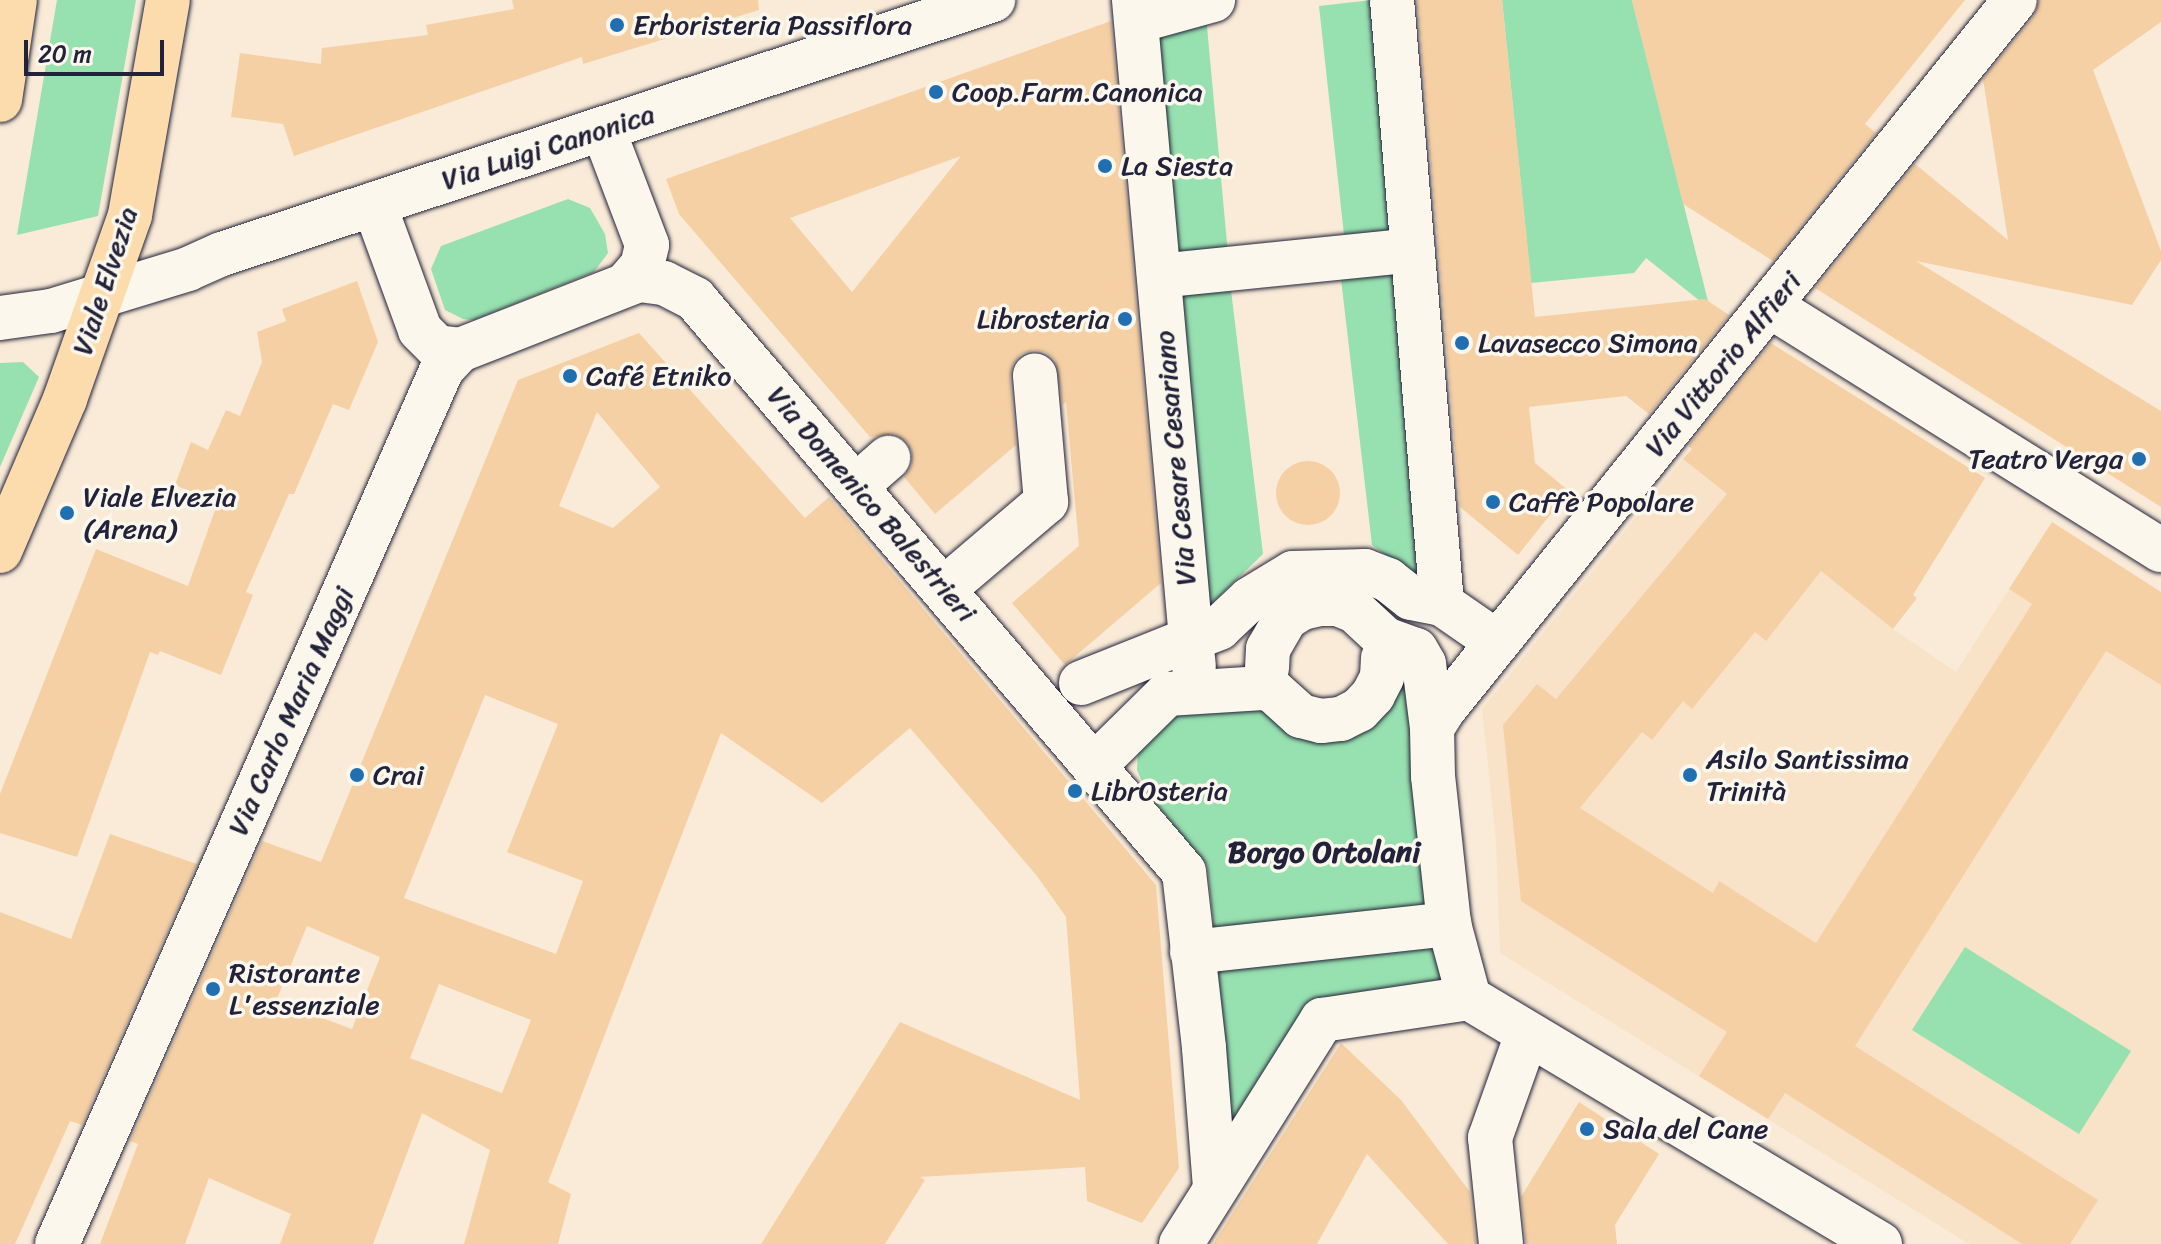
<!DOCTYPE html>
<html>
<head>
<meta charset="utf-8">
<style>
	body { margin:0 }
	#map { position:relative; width:2161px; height:1244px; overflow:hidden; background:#f9ebd7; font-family:Sriracha,sans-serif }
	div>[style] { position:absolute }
	.built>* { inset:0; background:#f8e3c8 }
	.green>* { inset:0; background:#97e0af }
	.building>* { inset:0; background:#f5d0a5 }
	.round { border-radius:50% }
	.roads { filter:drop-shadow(0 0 2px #22223b) drop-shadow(0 0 2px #22223b) }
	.minor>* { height:44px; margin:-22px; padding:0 22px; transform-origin:22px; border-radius:22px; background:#fbf7ec }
	.major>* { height:44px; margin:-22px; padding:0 22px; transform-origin:22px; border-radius:22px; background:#fcdcac }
	.dots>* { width:22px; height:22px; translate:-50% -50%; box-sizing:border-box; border:4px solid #fbf7ec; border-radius:50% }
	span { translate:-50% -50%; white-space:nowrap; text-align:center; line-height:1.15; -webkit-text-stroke:7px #fbf7ec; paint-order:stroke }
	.poi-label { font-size:28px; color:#22223b }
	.left { translate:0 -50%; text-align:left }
	.right { translate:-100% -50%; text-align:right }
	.street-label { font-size:28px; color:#22223b }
	.neighbourhood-label { font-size:30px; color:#22223b; font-weight:700 }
	.scale { position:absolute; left:24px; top:40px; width:140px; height:36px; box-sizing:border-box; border:4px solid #22223b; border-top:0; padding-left:10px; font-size:24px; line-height:28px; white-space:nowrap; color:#22223b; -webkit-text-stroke:6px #fbf7ec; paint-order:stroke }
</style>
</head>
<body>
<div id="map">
	<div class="built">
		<div style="clip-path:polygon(1683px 459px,1893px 629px,1956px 672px,2052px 522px,2161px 592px,2161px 1244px,1969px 1244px,1500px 953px,1496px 840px,1482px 709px)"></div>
	</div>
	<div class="green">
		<div style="clip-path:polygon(57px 0,136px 0,98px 216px,17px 235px)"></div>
		<div style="clip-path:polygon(1372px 0,1393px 238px,1345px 244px,1319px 6px)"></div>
		<div style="clip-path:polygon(1502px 0,1632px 0,1710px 309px,1646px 258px,1634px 273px,1531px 283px)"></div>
		<div style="clip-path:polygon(1206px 16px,1228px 254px,1173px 259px,1151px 22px)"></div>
		<div style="clip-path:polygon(568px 199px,590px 208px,605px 234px,608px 253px,594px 272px,474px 320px,463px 319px,445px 310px,431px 269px,441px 246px)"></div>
		<div style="clip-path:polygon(1393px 267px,1418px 579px,1372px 545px,1340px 270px)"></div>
		<div style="clip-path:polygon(1230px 282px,1263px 554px,1207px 608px,1174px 289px)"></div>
		<div style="clip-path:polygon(23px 362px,39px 377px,0 467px,0 363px)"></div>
		<div style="clip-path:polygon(1408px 674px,1430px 881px,1424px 905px,1214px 928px,1207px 865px,1147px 793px,1137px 770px,1138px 749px,1171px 709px,1256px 699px,1290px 717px)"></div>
		<div style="clip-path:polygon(1426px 946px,1439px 953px,1449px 991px,1322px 1007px,1224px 1152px,1212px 977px,1224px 963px)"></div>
		<div style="clip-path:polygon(1965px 947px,2131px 1051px,2079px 1134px,1912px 1030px)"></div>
	</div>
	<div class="building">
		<div style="clip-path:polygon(512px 0,758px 0,759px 10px,583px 64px,582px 57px,294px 156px,283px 124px,231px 117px,240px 53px,321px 64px,322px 48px,428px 35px,426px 25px,514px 9px)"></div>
		<div style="clip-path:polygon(1417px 0,1502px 0,1535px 317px,1705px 299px,1729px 315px,1649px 414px,1626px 396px,1529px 407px,1535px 463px,1569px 491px,1518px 555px,1460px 507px)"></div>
		<div style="clip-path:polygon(1632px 0,1965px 0,1865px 124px,1876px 133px,1773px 261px,1683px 204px)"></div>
		<div style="clip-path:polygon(2039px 0,2161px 0,2161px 22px,2093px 70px,2161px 251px,2161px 260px,2132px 305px,1916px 261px,2161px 411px,2161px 507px,1815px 288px,1915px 164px,2008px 240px,1983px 79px,2034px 16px)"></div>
		<div style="clip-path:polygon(evenodd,1111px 21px,1161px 583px,1065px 665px,1012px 603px,1079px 546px,1066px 402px,1063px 405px,1055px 360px,1045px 352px,1034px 350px,1021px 354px,1013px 364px,1010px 377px,1016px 445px,935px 514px,904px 477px,912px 465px,912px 452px,907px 442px,895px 434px,870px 437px,679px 214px,666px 179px,1111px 21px,961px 156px,852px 292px,790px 218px,961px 156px)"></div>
		<div style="clip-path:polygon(357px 281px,378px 342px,349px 410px,333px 404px,294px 494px,289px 494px,246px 592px,253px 595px,221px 675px,160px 651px,158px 655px,150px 652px,77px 857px,0 833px,0 794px,96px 549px,188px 586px,215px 510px,198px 503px,201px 496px,175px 485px,191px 442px,208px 450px,226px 410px,240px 416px,262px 362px,257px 332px,286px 321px,282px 309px)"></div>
		<div style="clip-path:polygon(evenodd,639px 333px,805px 518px,829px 497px,1156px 885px,1179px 1168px,1142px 1223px,1087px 1201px,1085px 1167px,920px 1177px,925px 1180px,885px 1244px,761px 1244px,900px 1022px,1080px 1100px,1066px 917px,1037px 876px,910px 728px,822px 803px,721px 733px,548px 1182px,571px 1194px,558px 1244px,464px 1244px,490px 1150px,422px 1113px,373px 1244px,280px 1244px,291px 1214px,209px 1178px,185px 1244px,100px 1244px,138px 1144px,130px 1141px,262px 841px,321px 862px,518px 380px,639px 333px,597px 412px,660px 487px,613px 528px,559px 506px,597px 412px,639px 333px,485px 695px,558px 724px,507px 852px,583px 881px,556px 954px,404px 898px,485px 695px,639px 333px,307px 926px,380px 957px,352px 1029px,276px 1001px,307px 926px,639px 333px,439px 984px,531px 1020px,502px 1093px,410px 1058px,439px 984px)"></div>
		<div style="clip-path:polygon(1771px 343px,1985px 478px,1913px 595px,1917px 598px,1893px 629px,1821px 571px,1766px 641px,1755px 632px,1692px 709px,1683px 701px,1652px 740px,1642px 732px,1580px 808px,1713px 893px,1719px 881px,1816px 943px,2032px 604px,2009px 589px,2052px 522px,2161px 592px,2161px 685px,2106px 651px,1855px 1046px,2098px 1200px,2070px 1244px,2022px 1244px,1785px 1093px,1768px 1119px,1699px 1076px,1727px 1032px,1521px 901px,1503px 725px,1537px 684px,1556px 699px,1727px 494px,1683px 459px,1692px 449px,1688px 446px)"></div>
		<div class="round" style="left:1276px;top:461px;width:64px;height:64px"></div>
		<div style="clip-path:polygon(110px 834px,197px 864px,82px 1125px,70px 1121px,15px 1244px,0 1244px,0 912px,71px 939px)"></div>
		<div style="clip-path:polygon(1341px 1043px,1401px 1100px,1470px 1192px,1476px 1244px,1448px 1244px,1367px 1154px,1317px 1244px,1213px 1244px)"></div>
		<div style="clip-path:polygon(1579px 1102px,1659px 1154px,1615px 1225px,1617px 1244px,1526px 1244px,1521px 1197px)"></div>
	</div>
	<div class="roads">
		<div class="minor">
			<div style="left:1134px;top:0;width:642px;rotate:84.9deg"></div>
			<div style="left:1191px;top:639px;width:30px;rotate:-21deg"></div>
			<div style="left:1219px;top:628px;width:42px;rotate:-43.1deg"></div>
			<div style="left:1250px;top:599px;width:50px;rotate:-31.2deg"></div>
			<div style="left:1293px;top:573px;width:72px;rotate:-1.6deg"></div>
			<div style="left:1365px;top:571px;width:25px;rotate:21deg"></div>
			<div style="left:1388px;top:580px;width:29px;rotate:38deg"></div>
			<div style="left:1411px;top:598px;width:32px;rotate:11deg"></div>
			<div style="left:1392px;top:0;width:606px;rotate:85.27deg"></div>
			<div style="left:1442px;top:604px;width:47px;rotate:34.7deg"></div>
			<div style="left:1137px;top:21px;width:79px;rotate:-15.4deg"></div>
			<div style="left:603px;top:129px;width:124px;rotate:69.2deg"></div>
			<div style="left:647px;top:245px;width:22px;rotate:103deg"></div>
			<div style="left:642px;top:266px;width:23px;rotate:131deg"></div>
			<div style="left:374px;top:204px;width:134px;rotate:69.9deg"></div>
			<div style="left:420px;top:330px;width:24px;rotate:45deg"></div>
			<div style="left:437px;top:347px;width:23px;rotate:7deg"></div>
			<div style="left:1159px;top:276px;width:255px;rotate:-5.8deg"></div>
			<div style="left:1770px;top:306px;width:461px;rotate:32deg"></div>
			<div style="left:0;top:318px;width:51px;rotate:-7.8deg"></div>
			<div style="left:51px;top:311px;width:143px;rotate:-17deg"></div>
			<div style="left:188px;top:269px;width:37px;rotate:-24deg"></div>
			<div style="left:222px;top:254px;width:812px;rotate:-18.23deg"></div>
			<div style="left:856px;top:486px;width:43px;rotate:-41.2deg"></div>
			<div style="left:945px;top:588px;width:133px;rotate:-40.4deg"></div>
			<div style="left:1046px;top:502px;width:127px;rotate:-95deg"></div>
			<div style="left:1267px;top:668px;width:19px;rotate:-87deg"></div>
			<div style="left:1268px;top:649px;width:36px;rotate:-60deg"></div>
			<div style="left:1286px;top:618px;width:19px;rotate:-32deg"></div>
			<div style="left:1302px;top:608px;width:18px;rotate:-13deg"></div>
			<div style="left:1320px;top:604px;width:18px"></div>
			<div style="left:1338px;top:604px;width:18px;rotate:22deg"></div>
			<div style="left:1355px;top:611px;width:41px;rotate:43deg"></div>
			<div style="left:1385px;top:639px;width:33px;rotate:20deg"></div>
			<div style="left:1416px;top:650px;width:16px;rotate:60deg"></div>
			<div style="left:1424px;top:664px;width:64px;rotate:82.9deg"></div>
			<div style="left:1432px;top:728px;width:48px;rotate:88.8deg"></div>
			<div style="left:1433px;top:776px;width:149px;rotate:83.8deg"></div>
			<div style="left:1449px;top:924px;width:77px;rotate:74.9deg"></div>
			<div style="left:1081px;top:683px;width:118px;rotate:-21.8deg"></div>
			<div style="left:1191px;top:639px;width:27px;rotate:84deg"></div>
			<div style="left:1432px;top:728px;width:22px;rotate:-58deg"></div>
			<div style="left:1444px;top:709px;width:910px;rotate:-51.15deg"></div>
			<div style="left:1095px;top:765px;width:101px;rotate:-44.6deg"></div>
			<div style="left:1167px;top:694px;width:96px;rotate:-3.6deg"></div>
			<div style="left:1263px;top:688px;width:9px;rotate:13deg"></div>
			<div style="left:1272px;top:690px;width:39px;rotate:42deg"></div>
			<div style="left:1301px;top:716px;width:21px;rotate:14deg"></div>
			<div style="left:1321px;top:721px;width:20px;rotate:-6deg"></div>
			<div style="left:1341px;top:719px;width:20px;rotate:-27deg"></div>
			<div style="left:1359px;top:710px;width:21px;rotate:-47deg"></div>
			<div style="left:1373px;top:695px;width:20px;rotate:-63deg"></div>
			<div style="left:1382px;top:677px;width:19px;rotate:-87deg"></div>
			<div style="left:1192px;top:952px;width:259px;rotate:-6.2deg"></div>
			<div style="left:57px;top:1244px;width:956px;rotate:-66.25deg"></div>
			<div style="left:442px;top:369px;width:26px;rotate:-47deg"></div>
			<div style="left:460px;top:350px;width:192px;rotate:-21.4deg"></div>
			<div style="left:639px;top:280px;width:25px;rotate:7deg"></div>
			<div style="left:664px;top:283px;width:35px;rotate:27deg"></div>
			<div style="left:695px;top:299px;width:753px;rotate:49.52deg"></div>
			<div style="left:1184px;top:872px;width:177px;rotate:83.5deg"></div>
			<div style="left:1204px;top:1048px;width:139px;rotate:85.5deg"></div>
			<div style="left:1181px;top:1244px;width:265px;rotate:-57.8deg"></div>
			<div style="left:1322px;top:1020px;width:149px;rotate:-8.5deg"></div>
			<div style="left:1469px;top:998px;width:479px;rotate:30.9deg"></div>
			<div style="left:1501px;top:1244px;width:107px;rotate:-95.9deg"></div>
			<div style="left:1490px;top:1138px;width:110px;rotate:-70.4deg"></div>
		</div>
		<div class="major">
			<div style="left:0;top:100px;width:101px;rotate:-81.5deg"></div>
			<div style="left:0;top:551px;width:165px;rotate:-66.8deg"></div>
			<div style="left:65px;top:399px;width:195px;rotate:-70.5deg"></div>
			<div style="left:130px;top:215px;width:218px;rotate:-80deg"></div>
		</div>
	</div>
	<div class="dots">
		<div style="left:617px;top:25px;background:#1f6fb2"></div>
		<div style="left:936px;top:92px;background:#1f6fb2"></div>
		<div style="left:1105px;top:166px;background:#1f6fb2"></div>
		<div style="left:1125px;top:319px;background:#1f6fb2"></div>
		<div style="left:1462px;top:343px;background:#1f6fb2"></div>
		<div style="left:570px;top:376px;background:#1f6fb2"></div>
		<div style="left:2139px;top:459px;background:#1f6fb2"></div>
		<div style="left:1493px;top:502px;background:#1f6fb2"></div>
		<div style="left:67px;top:513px;background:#1f6fb2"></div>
		<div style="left:357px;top:775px;background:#1f6fb2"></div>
		<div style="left:1690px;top:775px;background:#1f6fb2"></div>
		<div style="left:1075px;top:791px;background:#1f6fb2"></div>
		<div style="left:213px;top:989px;background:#1f6fb2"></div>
		<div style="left:1587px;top:1129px;background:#1f6fb2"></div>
	</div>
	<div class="poi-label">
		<span class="left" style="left:633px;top:25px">Erboristeria Passiflora</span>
		<span class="left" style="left:952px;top:92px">Coop.Farm.Canonica</span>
		<span class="left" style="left:1121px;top:166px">La Siesta</span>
		<span class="right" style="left:1109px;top:319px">Librosteria</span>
		<span class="left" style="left:1478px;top:343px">Lavasecco Simona</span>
		<span class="left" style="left:586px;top:376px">Café Etniko</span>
		<span class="right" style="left:2123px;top:459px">Teatro Verga</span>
		<span class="left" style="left:83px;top:513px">Viale Elvezia<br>(Arena)</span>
		<span class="left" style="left:1509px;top:502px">Caffè Popolare</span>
		<span class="left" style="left:1706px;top:775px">Asilo Santissima<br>Trinità</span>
		<span class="left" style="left:373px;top:775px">Crai</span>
		<span class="left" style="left:1091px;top:791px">LibrOsteria</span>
		<span class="left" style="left:229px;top:989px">Ristorante<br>L'essenziale</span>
		<span class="left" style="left:1603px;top:1129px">Sala del Cane</span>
	</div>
	<div class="street-label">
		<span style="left:548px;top:147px;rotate:-18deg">Via Luigi Canonica</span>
		<span style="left:105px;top:281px;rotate:-72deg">Viale Elvezia</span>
		<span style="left:1723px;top:364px;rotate:-51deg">Via Vittorio Alfieri</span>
		<span style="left:1175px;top:458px;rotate:-95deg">Via Cesare Cesariano</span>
		<span style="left:872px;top:504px;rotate:49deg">Via Domenico Balestrieri</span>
		<span style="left:291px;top:711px;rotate:-66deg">Via Carlo Maria Maggi</span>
	</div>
	<div class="neighbourhood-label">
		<span style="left:1324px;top:852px">Borgo Ortolani</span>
	</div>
	<div class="scale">20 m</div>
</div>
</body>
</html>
